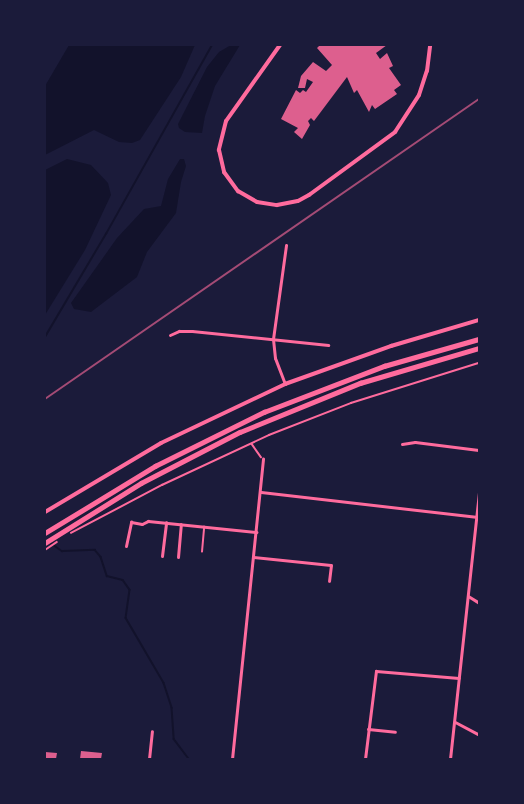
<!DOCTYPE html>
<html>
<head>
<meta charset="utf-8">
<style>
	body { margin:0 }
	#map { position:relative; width:524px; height:804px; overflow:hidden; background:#1b1b3a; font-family:"Public Sans",sans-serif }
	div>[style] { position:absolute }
	.water>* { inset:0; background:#12122b }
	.stream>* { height:1.5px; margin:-0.75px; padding:0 0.75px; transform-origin:0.75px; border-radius:0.75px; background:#12122b }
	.building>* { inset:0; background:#dd5f8e }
	.path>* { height:1.5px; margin:-0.75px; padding:0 0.75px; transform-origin:0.75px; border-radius:0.75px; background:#ff6b9d }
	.service>* { height:1.5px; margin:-0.75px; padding:0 0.75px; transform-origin:0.75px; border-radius:0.75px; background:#ff6b9d }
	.minor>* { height:3px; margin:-1.5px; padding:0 1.5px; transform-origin:1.5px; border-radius:1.5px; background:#ff6b9d }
	.tertiary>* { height:4px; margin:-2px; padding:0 2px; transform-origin:2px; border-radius:2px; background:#ff6b9d }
	.trunk>* { height:4.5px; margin:-2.25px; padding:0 2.25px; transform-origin:2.25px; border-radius:2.25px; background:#ff6b9d }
	.rail>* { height:1.5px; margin:-0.75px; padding:0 0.75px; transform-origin:0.75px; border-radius:0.75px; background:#a44b75 }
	span { translate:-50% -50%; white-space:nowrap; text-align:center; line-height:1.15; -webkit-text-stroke:4.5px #1b1b3a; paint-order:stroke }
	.frame { position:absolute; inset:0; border:46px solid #1b1b3a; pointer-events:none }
</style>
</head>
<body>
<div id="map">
	<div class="water">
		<div style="clip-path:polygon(69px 45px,195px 45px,181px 77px,140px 140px,132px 143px,119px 142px,94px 130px,45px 155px,45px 86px)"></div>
		<div style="clip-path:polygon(231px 45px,240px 45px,215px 86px,205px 116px,202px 133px,185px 132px,179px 128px,178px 124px,207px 67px,219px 52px)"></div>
		<div style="clip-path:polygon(67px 159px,91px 165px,108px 183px,111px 195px,85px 250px,45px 315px,45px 170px)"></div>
		<div style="clip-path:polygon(180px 159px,184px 159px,186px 166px,181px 182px,176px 213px,147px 252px,137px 277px,91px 312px,74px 309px,71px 303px,117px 238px,144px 209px,161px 206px,168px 179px)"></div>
	</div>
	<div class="stream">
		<div style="left:45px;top:337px;width:120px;rotate:-59.4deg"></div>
		<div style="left:106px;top:234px;width:217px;rotate:-60.7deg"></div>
		<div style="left:51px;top:543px;width:14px;rotate:36deg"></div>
		<div style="left:62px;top:551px;width:33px;rotate:-2deg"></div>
		<div style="left:95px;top:550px;width:9px;rotate:49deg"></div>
		<div style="left:101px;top:557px;width:20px;rotate:72deg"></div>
		<div style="left:107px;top:576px;width:16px;rotate:14deg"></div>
		<div style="left:123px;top:580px;width:12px;rotate:55deg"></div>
		<div style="left:130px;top:590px;width:28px;rotate:98deg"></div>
		<div style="left:126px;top:618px;width:75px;rotate:59.7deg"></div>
		<div style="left:164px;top:683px;width:26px;rotate:72deg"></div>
		<div style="left:172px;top:708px;width:31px;rotate:86deg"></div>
		<div style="left:174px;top:739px;width:25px;rotate:53deg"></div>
	</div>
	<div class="building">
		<div style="clip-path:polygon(320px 45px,387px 45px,376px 53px,380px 59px,387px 53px,393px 66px,389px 68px,401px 85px,394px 90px,397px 94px,375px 109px,372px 105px,369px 112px,357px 90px,354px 93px,347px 77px,314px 121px,311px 118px,308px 121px,310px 125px,302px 139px,294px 132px,298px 128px,281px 119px,296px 90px,300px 93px,303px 90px,306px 92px,313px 82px,307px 79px,305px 88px,298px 88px,301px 76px,313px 62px,326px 71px,332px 65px,317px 48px)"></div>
		<div style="clip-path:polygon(81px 751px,102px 753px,101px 759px,80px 759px)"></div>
		<div style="clip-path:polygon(45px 752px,57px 753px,56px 759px,45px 759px)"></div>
	</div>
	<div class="path">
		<div style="left:252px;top:444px;width:16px;rotate:55deg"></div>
		<div style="left:71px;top:533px;width:103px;rotate:-27.8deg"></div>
		<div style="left:162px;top:485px;width:118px;rotate:-25deg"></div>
		<div style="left:269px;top:435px;width:88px;rotate:-21.3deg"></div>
		<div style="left:351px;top:403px;width:134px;rotate:-17.4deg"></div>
		<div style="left:45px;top:550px;width:14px;rotate:-34deg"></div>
	</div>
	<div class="service">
		<div style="left:202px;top:552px;width:25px;rotate:-85deg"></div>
	</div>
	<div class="minor">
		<div style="left:170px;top:335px;width:10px;rotate:-24deg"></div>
		<div style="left:179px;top:331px;width:13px"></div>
		<div style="left:192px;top:331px;width:137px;rotate:5.9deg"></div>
		<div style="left:285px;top:384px;width:28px;rotate:-111deg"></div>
		<div style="left:275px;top:358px;width:19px;rotate:-96deg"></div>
		<div style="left:273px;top:339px;width:95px;rotate:-82.1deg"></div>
		<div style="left:402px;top:444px;width:13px;rotate:-9deg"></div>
		<div style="left:415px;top:442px;width:64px;rotate:7.1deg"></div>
		<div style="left:261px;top:492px;width:216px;rotate:6.6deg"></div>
		<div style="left:126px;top:546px;width:25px;rotate:-78deg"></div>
		<div style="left:131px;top:522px;width:11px;rotate:10deg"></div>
		<div style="left:142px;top:524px;width:7px;rotate:-27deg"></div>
		<div style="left:148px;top:521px;width:109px;rotate:5.8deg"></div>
		<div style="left:162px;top:556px;width:34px;rotate:-83deg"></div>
		<div style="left:178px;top:557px;width:33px;rotate:-85deg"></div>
		<div style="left:253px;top:557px;width:78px;rotate:5.9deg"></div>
		<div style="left:331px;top:565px;width:16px;rotate:97deg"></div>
		<div style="left:468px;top:596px;width:13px;rotate:32deg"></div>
		<div style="left:455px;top:722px;width:27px;rotate:28deg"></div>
		<div style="left:368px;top:729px;width:27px;rotate:6deg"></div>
		<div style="left:149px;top:759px;width:28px;rotate:-84deg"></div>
		<div style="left:232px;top:759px;width:302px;rotate:-84.1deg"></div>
		<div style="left:365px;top:759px;width:89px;rotate:-82.9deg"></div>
		<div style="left:376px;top:671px;width:83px;rotate:4.8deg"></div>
		<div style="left:450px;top:759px;width:268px;rotate:-83.8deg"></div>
	</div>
	<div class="tertiary">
		<div style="left:280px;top:45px;width:93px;rotate:125.4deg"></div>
		<div style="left:226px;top:121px;width:30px;rotate:104deg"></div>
		<div style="left:219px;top:150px;width:23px;rotate:77deg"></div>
		<div style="left:224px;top:172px;width:24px;rotate:54deg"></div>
		<div style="left:238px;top:191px;width:22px;rotate:30deg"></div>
		<div style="left:257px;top:202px;width:20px;rotate:9deg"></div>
		<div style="left:277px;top:205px;width:21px;rotate:-11deg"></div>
		<div style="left:298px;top:201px;width:13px;rotate:-29deg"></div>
		<div style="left:309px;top:195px;width:107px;rotate:-36.2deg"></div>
		<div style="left:395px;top:132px;width:44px;rotate:-57deg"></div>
		<div style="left:419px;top:95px;width:25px;rotate:-72deg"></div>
		<div style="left:427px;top:71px;width:26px;rotate:-83deg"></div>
		<div style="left:45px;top:512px;width:135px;rotate:-30.7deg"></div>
		<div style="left:161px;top:443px;width:137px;rotate:-25.4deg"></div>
		<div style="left:285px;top:384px;width:113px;rotate:-19.7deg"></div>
		<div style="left:391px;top:346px;width:92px;rotate:-16.5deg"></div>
	</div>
	<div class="trunk">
		<div style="left:45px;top:533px;width:129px;rotate:-31.3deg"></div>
		<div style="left:155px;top:466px;width:122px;rotate:-26.4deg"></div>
		<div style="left:264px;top:412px;width:129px;rotate:-21deg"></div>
		<div style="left:384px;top:366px;width:99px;rotate:-15.9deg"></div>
		<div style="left:45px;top:543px;width:113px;rotate:-32deg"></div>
		<div style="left:141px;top:483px;width:111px;rotate:-27.3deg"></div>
		<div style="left:240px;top:432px;width:130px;rotate:-22.2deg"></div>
		<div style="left:360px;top:383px;width:124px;rotate:-16.4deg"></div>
	</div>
	<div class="rail">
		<div style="left:45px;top:399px;width:528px;rotate:-34.65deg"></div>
	</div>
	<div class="frame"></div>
</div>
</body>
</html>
